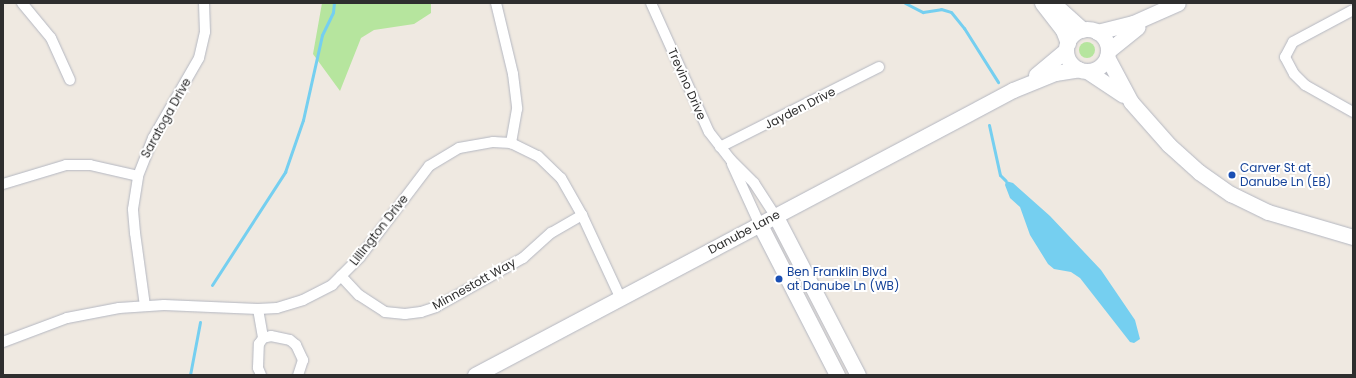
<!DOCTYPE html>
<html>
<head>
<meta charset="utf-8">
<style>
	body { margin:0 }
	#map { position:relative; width:1356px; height:378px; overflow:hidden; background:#efe9e1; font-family:Poppins,sans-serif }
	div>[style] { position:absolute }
	.green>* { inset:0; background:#b6e59e }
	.round { border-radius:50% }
	.water>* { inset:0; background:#75cff0 }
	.stream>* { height:3px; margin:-1.5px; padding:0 1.5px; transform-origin:1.5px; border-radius:1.5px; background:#75cff0 }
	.roads { filter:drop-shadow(0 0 1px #b4b7c1) drop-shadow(0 0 1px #b4b7c1) }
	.street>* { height:10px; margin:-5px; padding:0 5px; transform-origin:5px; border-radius:5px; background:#fff }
	.secondary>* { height:15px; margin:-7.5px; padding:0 7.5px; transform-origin:7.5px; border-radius:7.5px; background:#fff }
	.secondary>.ring { margin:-7.5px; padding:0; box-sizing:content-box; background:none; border:15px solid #fff; border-radius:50% }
	.dots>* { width:11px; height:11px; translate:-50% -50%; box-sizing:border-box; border:2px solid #fff; border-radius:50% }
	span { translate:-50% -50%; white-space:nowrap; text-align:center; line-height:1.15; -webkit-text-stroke:4px #fff; paint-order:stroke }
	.street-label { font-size:12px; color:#2e2e2e }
	.transit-label { font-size:12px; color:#164399 }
	.left { translate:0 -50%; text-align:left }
	.frame { position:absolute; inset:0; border:4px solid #2e2e2e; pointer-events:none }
</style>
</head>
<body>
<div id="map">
	<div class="green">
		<div style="clip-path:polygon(322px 3px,431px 3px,431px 13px,414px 24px,374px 30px,361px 38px,340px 91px,313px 54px)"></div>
		<div class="round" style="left:1079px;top:42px;width:16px;height:16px"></div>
	</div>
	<div class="water">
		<div style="clip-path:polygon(1006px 181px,1013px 183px,1050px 216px,1101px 270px,1135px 320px,1140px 339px,1134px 343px,1130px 342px,1080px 278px,1071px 272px,1054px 269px,1048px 264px,1030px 235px,1020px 207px,1010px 198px,1005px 185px)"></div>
	</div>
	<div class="stream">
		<div style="left:905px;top:3px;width:20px;rotate:27deg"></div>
		<div style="left:923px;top:12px;width:18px;rotate:-9deg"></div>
		<div style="left:941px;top:9px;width:10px;rotate:17deg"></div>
		<div style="left:951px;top:12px;width:21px;rotate:51deg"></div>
		<div style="left:964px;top:28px;width:64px;rotate:57.8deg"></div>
		<div style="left:989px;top:125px;width:51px;rotate:77.6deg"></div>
		<div style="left:1000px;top:175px;width:8px;rotate:45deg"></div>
		<div style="left:212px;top:285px;width:135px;rotate:-57.1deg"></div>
		<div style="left:285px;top:172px;width:55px;rotate:-70.9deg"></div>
		<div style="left:303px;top:120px;width:87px;rotate:-77.4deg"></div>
		<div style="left:322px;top:35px;width:25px;rotate:-64deg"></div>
		<div style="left:333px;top:12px;width:9px;rotate:-84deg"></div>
		<div style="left:190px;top:375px;width:54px;rotate:-79.3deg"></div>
	</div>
	<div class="roads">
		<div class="street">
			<div style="left:22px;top:3px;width:45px;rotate:50.4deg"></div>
			<div style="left:51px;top:38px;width:46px;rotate:65.7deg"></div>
			<div style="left:496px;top:3px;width:73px;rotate:76.5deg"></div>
			<div style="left:513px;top:74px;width:35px;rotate:83deg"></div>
			<div style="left:517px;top:109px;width:35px;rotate:100deg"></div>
			<div style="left:651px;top:3px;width:141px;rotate:65.8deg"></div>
			<div style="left:709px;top:132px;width:36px;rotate:52deg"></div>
			<div style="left:731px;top:160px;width:33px;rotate:45deg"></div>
			<div style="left:754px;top:183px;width:38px;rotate:57deg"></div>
			<div style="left:1353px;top:10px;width:68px;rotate:151.9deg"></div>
			<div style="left:1293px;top:42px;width:17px;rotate:118deg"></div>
			<div style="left:1285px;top:57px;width:19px;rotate:62deg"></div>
			<div style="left:1294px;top:74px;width:16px;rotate:45deg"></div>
			<div style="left:1305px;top:85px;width:55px;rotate:29.4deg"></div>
			<div style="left:720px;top:147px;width:178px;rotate:-26.7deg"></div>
			<div style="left:732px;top:164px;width:65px;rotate:65.4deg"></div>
			<div style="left:3px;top:184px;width:66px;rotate:-16.8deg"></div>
			<div style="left:66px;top:165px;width:24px"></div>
			<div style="left:90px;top:165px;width:49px;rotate:12.9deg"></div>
			<div style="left:341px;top:276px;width:26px;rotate:47deg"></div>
			<div style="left:359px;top:295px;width:31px;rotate:33deg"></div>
			<div style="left:385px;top:312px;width:20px;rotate:6deg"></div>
			<div style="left:405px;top:314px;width:16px;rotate:-7deg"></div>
			<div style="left:421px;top:312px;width:16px;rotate:-18deg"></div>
			<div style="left:436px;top:307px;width:100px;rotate:-29.4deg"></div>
			<div style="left:523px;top:258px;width:38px;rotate:-42deg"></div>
			<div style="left:551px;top:233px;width:36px;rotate:-30deg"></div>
			<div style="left:145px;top:306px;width:74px;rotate:-97.8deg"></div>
			<div style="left:135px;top:233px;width:24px;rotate:-95deg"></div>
			<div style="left:133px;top:209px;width:33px;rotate:-81deg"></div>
			<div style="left:138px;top:176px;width:41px;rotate:-68.5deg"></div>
			<div style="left:153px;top:138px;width:92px;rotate:-60.1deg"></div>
			<div style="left:199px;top:58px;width:27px;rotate:-77deg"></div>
			<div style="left:205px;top:32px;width:29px;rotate:-92deg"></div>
			<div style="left:258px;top:309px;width:29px;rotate:80deg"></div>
			<div style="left:3px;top:342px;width:68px;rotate:-20.6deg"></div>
			<div style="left:67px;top:318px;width:53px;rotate:-10.9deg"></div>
			<div style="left:119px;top:308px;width:45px;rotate:-3.8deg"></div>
			<div style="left:164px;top:305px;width:94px;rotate:2.4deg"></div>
			<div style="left:258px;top:309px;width:19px;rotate:-3deg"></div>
			<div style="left:277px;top:308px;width:27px;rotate:-17deg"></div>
			<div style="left:303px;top:300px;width:33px;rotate:-27deg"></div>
			<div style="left:332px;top:285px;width:40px;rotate:-45deg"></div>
			<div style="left:360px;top:257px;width:114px;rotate:-52.8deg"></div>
			<div style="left:429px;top:166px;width:35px;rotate:-31deg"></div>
			<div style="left:459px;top:148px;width:35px;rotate:-10deg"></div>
			<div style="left:493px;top:142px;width:18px;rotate:3deg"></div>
			<div style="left:511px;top:143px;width:30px;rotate:26deg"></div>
			<div style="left:538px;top:156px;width:32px;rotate:44deg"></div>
			<div style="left:561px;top:178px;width:43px;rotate:60.4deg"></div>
			<div style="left:582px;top:215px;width:90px;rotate:65.1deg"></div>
			<div style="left:261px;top:375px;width:8px;rotate:-113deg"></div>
			<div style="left:258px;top:368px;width:24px;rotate:-88deg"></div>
			<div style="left:259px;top:344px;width:7px;rotate:-56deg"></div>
			<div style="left:263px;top:338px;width:8px;rotate:-14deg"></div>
			<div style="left:271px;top:336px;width:19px;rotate:12deg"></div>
			<div style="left:290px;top:340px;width:8px;rotate:40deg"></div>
			<div style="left:296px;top:345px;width:17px;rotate:65deg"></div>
			<div style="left:303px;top:360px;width:16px;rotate:108deg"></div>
		</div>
		<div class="secondary">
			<div style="left:1042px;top:3px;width:34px;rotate:52deg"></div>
			<div style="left:1063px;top:30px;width:14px;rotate:69deg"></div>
			<div style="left:1053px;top:3px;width:40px;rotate:42deg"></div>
			<div class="ring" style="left:1066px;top:29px;width:27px;height:27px"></div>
			<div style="left:1097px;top:32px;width:37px;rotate:-14deg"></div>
			<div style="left:1133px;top:23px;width:49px;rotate:-24deg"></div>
			<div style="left:1108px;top:51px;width:38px;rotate:-39deg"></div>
			<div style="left:1107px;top:57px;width:51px;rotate:61.9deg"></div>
			<div style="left:1131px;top:102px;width:57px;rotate:48.5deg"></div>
			<div style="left:1169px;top:145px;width:40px;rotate:42deg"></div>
			<div style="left:1199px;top:172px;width:39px;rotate:35deg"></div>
			<div style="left:1231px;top:194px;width:41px;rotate:25.9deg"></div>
			<div style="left:1268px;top:212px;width:89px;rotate:16.4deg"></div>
			<div style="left:1087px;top:71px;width:43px;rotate:33.7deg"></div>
			<div style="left:1036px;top:75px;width:39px;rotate:-40deg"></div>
			<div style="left:775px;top:215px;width:180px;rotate:62.6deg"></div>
			<div style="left:759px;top:223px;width:171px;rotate:62.8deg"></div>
			<div style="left:475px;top:375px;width:609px;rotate:-27.91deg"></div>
			<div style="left:1013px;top:90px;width:45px;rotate:-22deg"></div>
			<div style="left:1055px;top:73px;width:24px;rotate:-9deg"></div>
		</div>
	</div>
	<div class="dots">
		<div style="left:1232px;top:175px;background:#1a4fb4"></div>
		<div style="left:779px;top:279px;background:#1a4fb4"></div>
	</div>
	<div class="street-label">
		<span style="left:687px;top:84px;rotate:66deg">Trevino Drive</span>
		<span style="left:800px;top:108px;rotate:-27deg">Jayden Drive</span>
		<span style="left:166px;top:118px;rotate:-61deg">Saratoga Drive</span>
		<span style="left:379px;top:230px;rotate:-52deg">Lillington Drive</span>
		<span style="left:744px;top:232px;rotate:-28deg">Danube Lane</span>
		<span style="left:474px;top:284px;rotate:-29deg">Minnestott Way</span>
	</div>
	<div class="transit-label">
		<span class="left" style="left:1240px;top:175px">Carver St at<br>Danube Ln (EB)</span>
		<span class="left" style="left:787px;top:279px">Ben Franklin Blvd<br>at Danube Ln (WB)</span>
	</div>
	<div class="frame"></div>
</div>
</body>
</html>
